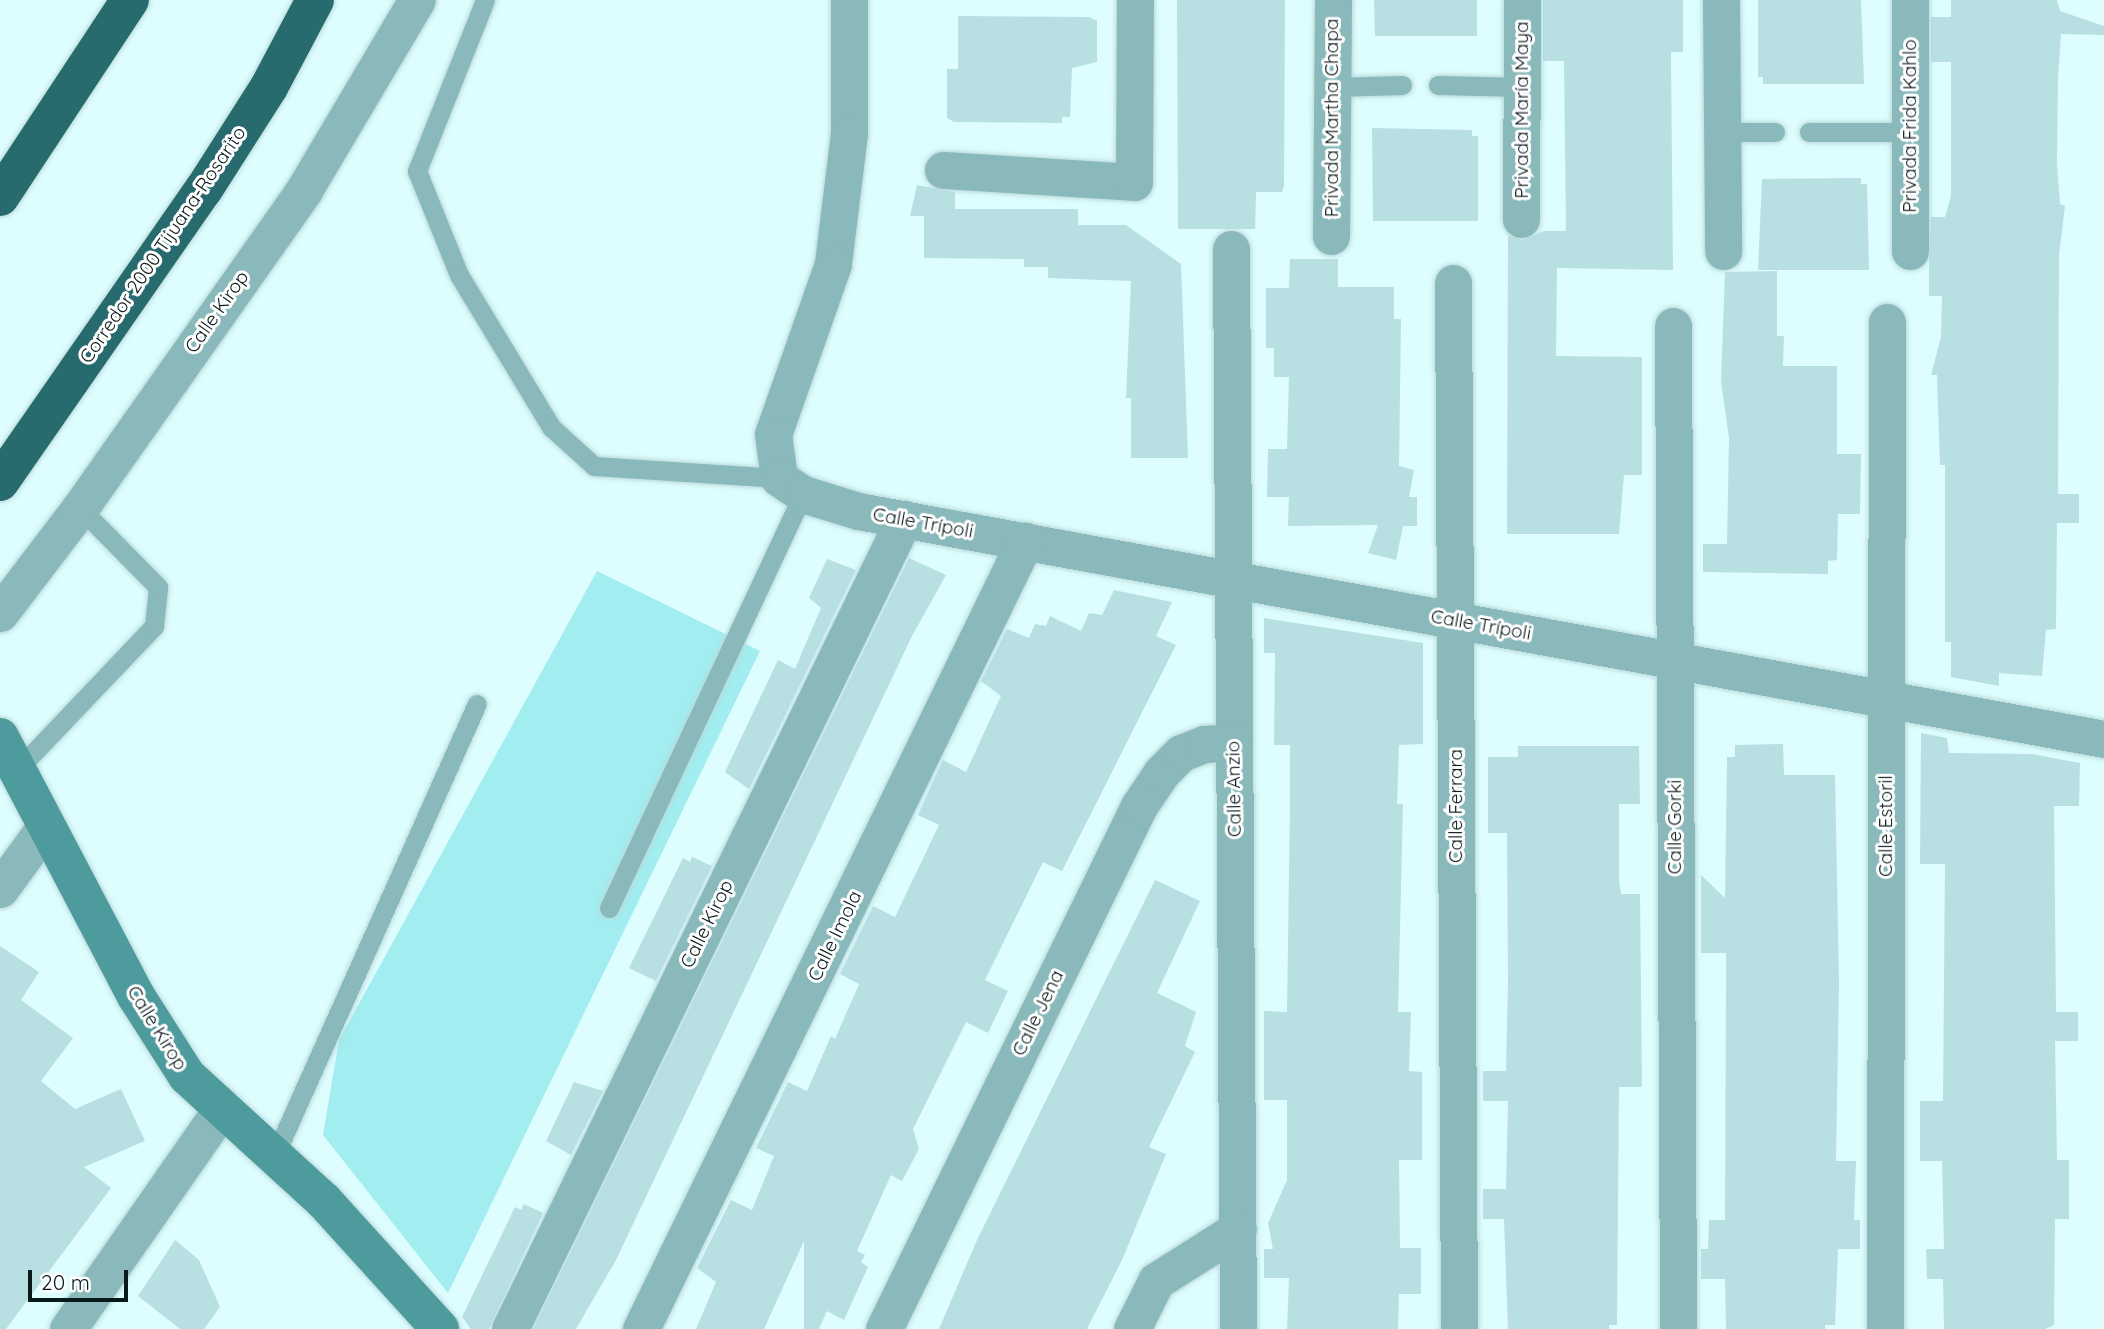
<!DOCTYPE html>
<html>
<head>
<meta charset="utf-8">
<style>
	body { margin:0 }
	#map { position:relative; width:2104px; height:1329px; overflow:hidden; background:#ddfdfe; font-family:Quicksand,sans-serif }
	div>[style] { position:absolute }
	.green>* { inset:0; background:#a1edf0 }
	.building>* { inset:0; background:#b8e0e2 }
	.roads { filter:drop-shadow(0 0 2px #bbd9da) drop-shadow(0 0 2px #bbd9da) }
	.lane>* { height:19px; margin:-9.5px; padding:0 9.5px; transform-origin:9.5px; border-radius:9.5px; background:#8ab9bb }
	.street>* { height:37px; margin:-18.5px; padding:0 18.5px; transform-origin:18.5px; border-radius:18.5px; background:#8ab9bb }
	.secondary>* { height:38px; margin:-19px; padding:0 19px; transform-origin:19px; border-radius:19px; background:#4e9b9e }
	.highway>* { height:38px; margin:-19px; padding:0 19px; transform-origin:19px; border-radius:19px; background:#276b6e }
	span { translate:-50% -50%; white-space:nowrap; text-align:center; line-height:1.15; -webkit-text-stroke:6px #fff; paint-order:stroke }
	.street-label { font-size:19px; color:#0a191a }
	.scale { position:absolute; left:28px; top:1270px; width:100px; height:32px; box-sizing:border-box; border:4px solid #0a191a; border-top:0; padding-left:9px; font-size:21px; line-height:24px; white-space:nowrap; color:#0a191a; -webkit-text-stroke:5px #fff; paint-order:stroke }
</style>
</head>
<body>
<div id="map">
	<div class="green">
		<div style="clip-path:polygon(597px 571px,760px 651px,448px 1293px,323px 1135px,339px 1040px)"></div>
	</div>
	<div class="building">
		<div style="clip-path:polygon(1177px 0,1285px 0,1284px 186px,1282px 192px,1256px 192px,1255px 229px,1178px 229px)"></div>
		<div style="clip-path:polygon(1374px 0,1477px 0,1477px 36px,1375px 36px)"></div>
		<div style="clip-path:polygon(1543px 0,1683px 0,1683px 52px,1671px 52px,1671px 61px,1673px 270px,1557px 268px,1556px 356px,1642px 357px,1642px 475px,1624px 475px,1619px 534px,1507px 534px,1508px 235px,1522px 240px,1544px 231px,1566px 231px,1564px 61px,1543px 61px)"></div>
		<div style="clip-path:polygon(1758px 0,1861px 0,1864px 84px,1763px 84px,1763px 77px,1758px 77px)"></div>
		<div style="clip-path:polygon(1951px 0,2057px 0,2060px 11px,2104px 26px,2104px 35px,2061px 34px,2058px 79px,2057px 163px,2060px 204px,2065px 206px,2059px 255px,2058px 494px,2079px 494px,2079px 523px,2057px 523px,2056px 629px,2046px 630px,2042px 676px,1999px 673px,1999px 686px,1951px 677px,1951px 642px,1945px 642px,1945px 465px,1940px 465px,1937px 375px,1931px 375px,1941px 337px,1942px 296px,1929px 296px,1929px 257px,1931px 217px,1945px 217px,1951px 196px,1951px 62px,1931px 62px,1931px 17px,1951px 17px)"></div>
		<div style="clip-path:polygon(958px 16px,1089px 17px,1097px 21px,1097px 62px,1072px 68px,1070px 117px,1062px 117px,1062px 123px,954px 122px,947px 118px,947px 69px,958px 69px)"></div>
		<div style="clip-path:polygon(1372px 128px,1472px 130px,1472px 136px,1478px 136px,1478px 221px,1373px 221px)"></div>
		<div style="clip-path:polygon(1861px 178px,1861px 184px,1867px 184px,1869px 270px,1758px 270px,1762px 179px)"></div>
		<div style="clip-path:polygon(917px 185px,955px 192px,955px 209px,1078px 209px,1078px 225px,1126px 225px,1181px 264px,1188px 458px,1131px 458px,1131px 398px,1126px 398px,1131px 281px,1048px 278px,1048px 267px,1024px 267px,1024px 259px,924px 258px,924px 216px,910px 216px)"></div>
		<div style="clip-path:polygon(1290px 259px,1338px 259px,1338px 287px,1394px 287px,1394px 319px,1401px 319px,1399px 466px,1414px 470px,1409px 497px,1417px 497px,1417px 526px,1403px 526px,1396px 560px,1368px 553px,1378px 525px,1288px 526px,1289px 497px,1267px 497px,1268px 449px,1287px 449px,1289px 377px,1274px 377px,1274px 348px,1266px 348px,1266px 288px,1289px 288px)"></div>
		<div style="clip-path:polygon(1777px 271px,1777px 336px,1784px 336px,1783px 366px,1837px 366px,1837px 454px,1861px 454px,1860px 514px,1838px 514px,1837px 560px,1828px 561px,1828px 574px,1703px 572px,1703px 544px,1727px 544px,1729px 438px,1721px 381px,1725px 272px)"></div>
		<div style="clip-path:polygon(909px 558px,946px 575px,912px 636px,616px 1260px,576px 1329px,533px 1329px)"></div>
		<div style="clip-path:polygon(827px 559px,856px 570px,749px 789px,725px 772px,778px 660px,795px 669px,821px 608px,809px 598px)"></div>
		<div style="clip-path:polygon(1114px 590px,1172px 602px,1156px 636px,1176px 645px,1062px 871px,1043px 862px,985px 980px,1008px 991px,988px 1033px,966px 1022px,913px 1129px,919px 1149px,902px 1181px,891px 1175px,857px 1251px,865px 1255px,861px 1262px,868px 1267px,844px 1320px,827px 1311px,819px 1329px,804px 1329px,804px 1241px,764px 1329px,696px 1329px,716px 1282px,697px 1268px,731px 1200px,752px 1210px,774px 1156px,756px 1148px,788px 1082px,807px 1091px,831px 1036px,835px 1039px,859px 984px,840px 974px,873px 906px,895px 917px,939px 825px,918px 815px,930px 788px,943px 760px,966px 772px,1001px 696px,981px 681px,1007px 629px,1029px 638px,1035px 624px,1046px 626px,1050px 616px,1081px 631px,1089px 613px,1102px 615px)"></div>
		<div style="clip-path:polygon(1264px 618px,1423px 643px,1423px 744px,1399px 745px,1397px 804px,1403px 804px,1398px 1012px,1411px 1012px,1409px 1071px,1422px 1072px,1422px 1160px,1399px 1160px,1400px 1248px,1421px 1248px,1421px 1294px,1399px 1294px,1398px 1329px,1287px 1329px,1289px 1278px,1264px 1278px,1264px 1249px,1273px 1249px,1268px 1223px,1287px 1180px,1287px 1100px,1264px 1100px,1264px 1011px,1287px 1012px,1290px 804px,1290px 745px,1274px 745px,1275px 653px,1264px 653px)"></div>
		<div style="clip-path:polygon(1921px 733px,1947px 738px,1949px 753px,2032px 754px,2080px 763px,2079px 806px,2054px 806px,2056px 1012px,2078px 1012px,2078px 1041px,2055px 1041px,2057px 1160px,2069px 1160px,2069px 1219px,2055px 1219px,2054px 1325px,2045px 1329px,1944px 1329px,1943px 1279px,1927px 1279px,1926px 1249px,1944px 1249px,1942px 1161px,1920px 1161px,1920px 1101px,1943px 1101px,1945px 864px,1920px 864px)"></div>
		<div style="clip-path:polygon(1783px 744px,1784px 775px,1835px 775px,1839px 982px,1836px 1161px,1856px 1161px,1854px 1220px,1860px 1220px,1860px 1249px,1838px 1249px,1835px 1325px,1825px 1325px,1825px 1329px,1726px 1329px,1725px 1279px,1701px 1279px,1701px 1249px,1708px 1249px,1709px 1220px,1725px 1220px,1726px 982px,1726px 953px,1701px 953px,1701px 875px,1725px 898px,1727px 757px,1735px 757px,1735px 745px)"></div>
		<div style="clip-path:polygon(1518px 746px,1639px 746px,1640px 804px,1619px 804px,1619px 880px,1621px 894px,1640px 894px,1642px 1087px,1619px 1087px,1617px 1325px,1609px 1325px,1609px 1329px,1508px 1329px,1504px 1219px,1483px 1219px,1483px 1189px,1506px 1189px,1508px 1101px,1483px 1101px,1483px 1071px,1506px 1071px,1508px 982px,1507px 833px,1488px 833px,1488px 757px,1518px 757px)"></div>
		<div style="clip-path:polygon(692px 857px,712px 866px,656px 981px,629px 968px,683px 858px,690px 862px)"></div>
		<div style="clip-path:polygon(1155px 880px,1200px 901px,1157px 993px,1196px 1012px,1185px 1046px,1195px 1052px,1149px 1147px,1166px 1154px,1122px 1260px,1087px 1329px,939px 1329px,977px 1240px)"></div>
		<div style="clip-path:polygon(0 946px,39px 972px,21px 1000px,73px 1038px,41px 1081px,75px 1109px,121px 1089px,145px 1141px,84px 1167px,111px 1188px,6px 1329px,0 1329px)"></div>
		<div style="clip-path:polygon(574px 1082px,603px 1091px,571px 1155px,546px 1141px)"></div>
		<div style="clip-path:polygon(524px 1204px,543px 1213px,489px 1329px,471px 1329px,462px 1317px,515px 1207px,521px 1210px)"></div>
		<div style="clip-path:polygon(175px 1240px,199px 1260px,220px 1307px,204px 1329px,180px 1329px,138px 1296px)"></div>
	</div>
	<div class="roads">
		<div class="lane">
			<div style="left:485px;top:0;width:184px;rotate:111.7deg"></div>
			<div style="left:417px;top:171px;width:112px;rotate:68deg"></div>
			<div style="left:459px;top:275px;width:178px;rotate:58.8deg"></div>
			<div style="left:551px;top:427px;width:58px;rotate:42.2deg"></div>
			<div style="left:594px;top:466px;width:185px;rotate:3.7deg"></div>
			<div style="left:1438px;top:85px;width:84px;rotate:1.4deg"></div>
			<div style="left:1333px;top:87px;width:69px;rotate:-1.7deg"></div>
			<div style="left:1722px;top:132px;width:53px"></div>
			<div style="left:1809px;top:132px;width:101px"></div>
			<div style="left:17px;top:770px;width:199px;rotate:-46.4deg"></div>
			<div style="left:154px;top:626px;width:39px;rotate:-84deg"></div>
			<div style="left:158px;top:587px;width:111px;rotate:-134.6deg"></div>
			<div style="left:609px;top:908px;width:457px;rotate:-64.9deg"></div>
			<div style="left:275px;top:1155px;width:494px;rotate:-65.9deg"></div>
		</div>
		<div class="street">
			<div style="left:849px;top:0;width:133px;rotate:90deg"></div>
			<div style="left:849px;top:133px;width:132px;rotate:97deg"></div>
			<div style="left:833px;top:264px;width:180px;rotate:109.4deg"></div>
			<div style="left:773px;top:434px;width:44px;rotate:82.2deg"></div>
			<div style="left:779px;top:478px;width:29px;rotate:34deg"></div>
			<div style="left:803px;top:494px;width:58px;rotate:17.2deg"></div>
			<div style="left:858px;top:511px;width:1267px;rotate:10.37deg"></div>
			<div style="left:1721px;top:0;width:251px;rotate:89.5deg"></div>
			<div style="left:943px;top:170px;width:191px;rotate:3.6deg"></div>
			<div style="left:1134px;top:182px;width:182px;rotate:-89.7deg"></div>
			<div style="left:1521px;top:219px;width:219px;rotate:-89.7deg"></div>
			<div style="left:1331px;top:236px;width:236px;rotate:-89.5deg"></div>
			<div style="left:1231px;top:249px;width:1080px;rotate:89.63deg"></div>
			<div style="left:1910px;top:251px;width:251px;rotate:-90deg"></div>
			<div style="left:1453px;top:283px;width:1046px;rotate:89.67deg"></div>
			<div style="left:1673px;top:326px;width:1003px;rotate:89.71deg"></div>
			<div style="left:0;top:613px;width:132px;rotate:-52.7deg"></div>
			<div style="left:80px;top:508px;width:389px;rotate:-54.8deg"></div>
			<div style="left:304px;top:190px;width:221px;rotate:-59.3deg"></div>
			<div style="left:0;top:889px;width:78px;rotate:-53.9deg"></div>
			<div style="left:68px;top:1329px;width:266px;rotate:-55.1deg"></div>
			<div style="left:510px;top:1329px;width:901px;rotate:-64.06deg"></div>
			<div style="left:641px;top:1329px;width:877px;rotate:-64.02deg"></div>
			<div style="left:884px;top:1329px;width:582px;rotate:-64.01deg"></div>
			<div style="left:1139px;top:806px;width:40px;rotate:-56deg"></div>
			<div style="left:1161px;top:773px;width:28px;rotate:-45deg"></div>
			<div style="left:1181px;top:753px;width:25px;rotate:-21deg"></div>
			<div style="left:1204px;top:744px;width:29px;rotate:-4deg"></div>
			<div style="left:1132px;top:1329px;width:54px;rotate:-63.4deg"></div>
			<div style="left:1156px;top:1281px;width:97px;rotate:-32.4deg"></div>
			<div style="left:1885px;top:1329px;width:1007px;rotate:-89.89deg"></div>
		</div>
		<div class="secondary">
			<div style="left:0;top:737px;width:293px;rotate:62.3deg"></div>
			<div style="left:136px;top:996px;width:95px;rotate:57.5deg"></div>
			<div style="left:187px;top:1076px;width:185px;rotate:42.4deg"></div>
			<div style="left:324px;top:1201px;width:173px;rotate:47.8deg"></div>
		</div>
		<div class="highway">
			<div style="left:0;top:197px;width:236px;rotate:-56.6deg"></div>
			<div style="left:0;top:482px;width:357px;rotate:-55.2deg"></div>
			<div style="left:204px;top:189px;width:121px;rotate:-57.5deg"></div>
			<div style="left:269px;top:87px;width:98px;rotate:-62.1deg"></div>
		</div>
	</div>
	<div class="street-label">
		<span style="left:1522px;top:110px;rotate:-90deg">Privada María Maya</span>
		<span style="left:1332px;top:118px;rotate:-90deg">Privada Martha Chapa</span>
		<span style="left:1910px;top:126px;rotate:-90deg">Privada Frida Kahlo</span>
		<span style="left:163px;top:245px;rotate:-56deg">Corredor 2000 Tijuana-Rosarito</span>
		<span style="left:217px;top:312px;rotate:-55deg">Calle Kirop</span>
		<span style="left:923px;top:523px;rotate:10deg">Calle Trípoli</span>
		<span style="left:1481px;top:625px;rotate:10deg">Calle Trípoli</span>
		<span style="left:1234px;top:789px;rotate:-91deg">Calle Anzio</span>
		<span style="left:1456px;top:806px;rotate:-90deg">Calle Ferrara</span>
		<span style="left:1886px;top:826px;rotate:-90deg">Calle Estoril</span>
		<span style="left:1675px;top:827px;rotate:-90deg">Calle Gorki</span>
		<span style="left:707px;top:924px;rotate:-64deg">Calle Kirop</span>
		<span style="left:835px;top:936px;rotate:-64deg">Calle Imola</span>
		<span style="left:1038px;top:1013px;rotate:-64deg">Calle Jena</span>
		<span style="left:157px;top:1028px;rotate:58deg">Calle Kirop</span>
	</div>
	<div class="scale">20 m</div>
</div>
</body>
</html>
